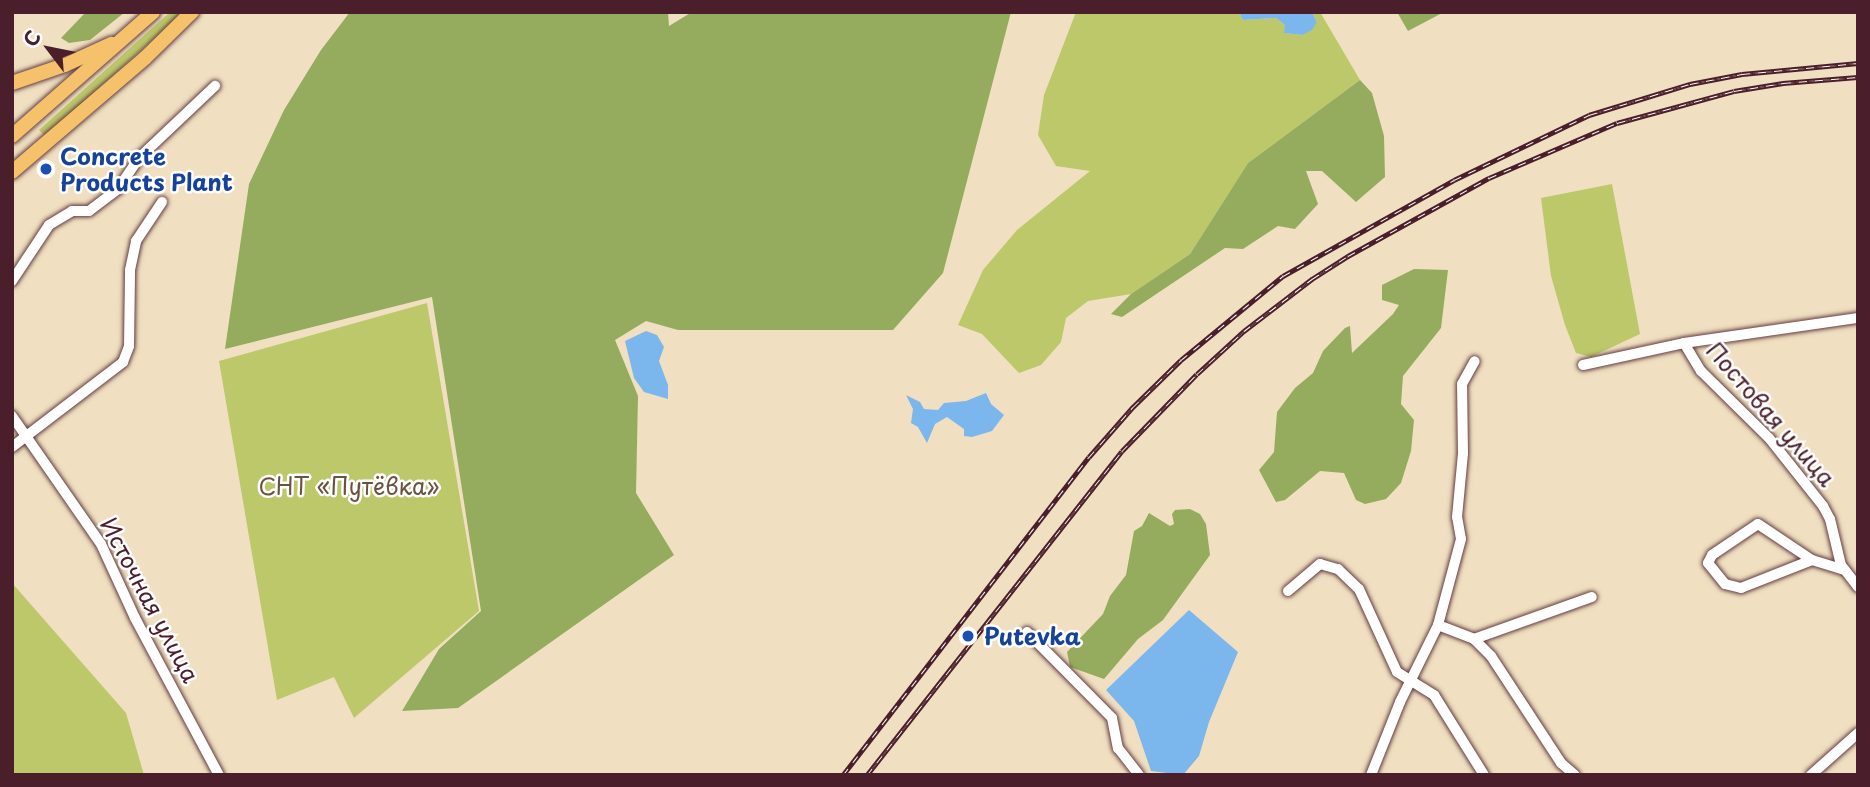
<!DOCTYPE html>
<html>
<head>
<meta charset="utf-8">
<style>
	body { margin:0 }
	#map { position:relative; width:1870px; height:787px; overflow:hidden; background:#f0dfc0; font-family:"Playpen Sans",sans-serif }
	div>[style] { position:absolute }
	.green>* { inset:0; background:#bcc86a }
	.forest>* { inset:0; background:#95ac5e }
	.water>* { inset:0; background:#7bb7ed }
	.roads { filter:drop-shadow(0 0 2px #633c41) drop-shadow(0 0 2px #633c41) }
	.minor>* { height:10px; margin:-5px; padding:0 5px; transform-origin:5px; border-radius:5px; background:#fff }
	.major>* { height:14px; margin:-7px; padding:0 7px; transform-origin:7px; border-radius:7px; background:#f5c16b }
	.rail>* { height:5px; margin-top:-2.5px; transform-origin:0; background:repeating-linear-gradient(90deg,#fff 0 8px,#4a1f2b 0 16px); box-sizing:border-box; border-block:2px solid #4a1f2b }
	.dots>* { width:19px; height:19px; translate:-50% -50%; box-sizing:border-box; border:4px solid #fff; border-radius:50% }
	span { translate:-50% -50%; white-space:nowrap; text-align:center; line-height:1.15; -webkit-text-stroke:5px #fff; paint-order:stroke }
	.transit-label { font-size:23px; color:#164399; font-weight:700 }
	.left { translate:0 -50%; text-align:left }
	.street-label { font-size:23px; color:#4a1f2b }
	.park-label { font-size:23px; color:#6c523e }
	.frame { position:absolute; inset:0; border:14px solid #4a1f2b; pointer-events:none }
	.north { position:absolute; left:14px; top:14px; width:70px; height:70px; -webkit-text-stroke:5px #fff; paint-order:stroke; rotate:302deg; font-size:19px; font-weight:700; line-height:28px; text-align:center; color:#4a1f2b }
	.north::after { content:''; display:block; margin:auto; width:24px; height:32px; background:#4a1f2b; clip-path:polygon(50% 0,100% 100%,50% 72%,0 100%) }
</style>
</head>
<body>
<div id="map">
	<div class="green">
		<div style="clip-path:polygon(170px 12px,184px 12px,45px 136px,39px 130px)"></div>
		<div style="clip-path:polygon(1076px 12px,1239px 12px,1243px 20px,1276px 18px,1285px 25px,1285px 33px,1302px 35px,1317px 22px,1312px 12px,1320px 12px,1360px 80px,1248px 163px,1190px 254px,1131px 294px,1088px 301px,1066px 318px,1061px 342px,1041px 365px,1019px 373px,982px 334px,958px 325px,983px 270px,1017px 230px,1090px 171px,1056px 166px,1038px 135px,1044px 95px)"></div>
		<div style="clip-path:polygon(1612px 184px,1640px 334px,1591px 357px,1576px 353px,1565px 325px,1551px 276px,1541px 198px)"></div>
		<div style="clip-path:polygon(427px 303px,479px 611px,354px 718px,334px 677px,277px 700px,219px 361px)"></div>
		<div style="clip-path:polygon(12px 583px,126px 713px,144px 775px,12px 775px)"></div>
	</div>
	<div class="forest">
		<div style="clip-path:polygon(86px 12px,125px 12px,90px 40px,69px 43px,61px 38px)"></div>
		<div style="clip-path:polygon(350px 12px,668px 12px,669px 26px,692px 12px,1011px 12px,943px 273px,893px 330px,678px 330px,646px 321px,615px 340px,638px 396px,636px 493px,674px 555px,458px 708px,402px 711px,439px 649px,481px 611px,432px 297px,225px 349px,249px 184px,284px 110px,321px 50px)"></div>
		<div style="clip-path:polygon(1397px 12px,1444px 12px,1408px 31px)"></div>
		<div style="clip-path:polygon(1360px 80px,1372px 93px,1384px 136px,1385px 177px,1356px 202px,1322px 171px,1306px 171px,1318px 204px,1295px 229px,1278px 226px,1243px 249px,1225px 248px,1122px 317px,1111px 314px,1131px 294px,1190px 254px,1248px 163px)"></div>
		<div style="clip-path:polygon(1414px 269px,1448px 270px,1441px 328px,1403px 376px,1401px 404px,1414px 420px,1411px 451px,1401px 483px,1386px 499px,1365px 504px,1356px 500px,1344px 473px,1320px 471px,1285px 500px,1276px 502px,1259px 470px,1274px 452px,1277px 412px,1295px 388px,1313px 373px,1323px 351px,1345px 328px,1350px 326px,1352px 353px,1393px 314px,1399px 305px,1382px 300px,1382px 285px)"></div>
		<div style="clip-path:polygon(1190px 509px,1200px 514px,1206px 524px,1210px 555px,1163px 620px,1138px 639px,1104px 679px,1070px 667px,1067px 652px,1103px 614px,1110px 596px,1126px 575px,1134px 531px,1142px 526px,1149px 513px,1170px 526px,1174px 524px,1172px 514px,1175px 510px)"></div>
	</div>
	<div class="water">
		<div style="clip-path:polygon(1239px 12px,1312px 12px,1317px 22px,1312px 30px,1302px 35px,1284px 33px,1285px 25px,1276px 18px,1243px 20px)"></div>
		<div style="clip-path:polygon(646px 331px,657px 335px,664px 347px,659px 361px,668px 385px,668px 399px,644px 392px,634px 378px,625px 341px)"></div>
		<div style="clip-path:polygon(986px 393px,991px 404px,1004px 415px,992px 431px,972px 437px,964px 436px,964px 429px,947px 417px,935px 424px,927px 443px,918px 427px,911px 423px,913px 409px,906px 395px,920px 402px,924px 409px,938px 410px,944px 403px,966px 401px)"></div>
		<div style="clip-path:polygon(1189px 610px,1238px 652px,1209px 722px,1199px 756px,1183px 775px,1151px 771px,1134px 721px,1106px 690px)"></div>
	</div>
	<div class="roads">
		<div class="minor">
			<div style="left:12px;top:281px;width:67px;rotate:-56.5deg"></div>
			<div style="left:49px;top:225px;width:27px;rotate:-31deg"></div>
			<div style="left:72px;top:211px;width:17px"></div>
			<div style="left:89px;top:211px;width:36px;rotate:-37deg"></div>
			<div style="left:118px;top:189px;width:37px;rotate:-56deg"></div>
			<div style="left:139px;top:158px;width:105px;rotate:-43.5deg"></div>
			<div style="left:1684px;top:343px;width:33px;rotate:59deg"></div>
			<div style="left:1701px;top:371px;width:95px;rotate:44.6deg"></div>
			<div style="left:1769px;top:438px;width:87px;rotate:51.5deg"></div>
			<div style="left:1823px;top:506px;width:15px;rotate:62deg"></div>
			<div style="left:1830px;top:519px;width:47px;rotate:76.6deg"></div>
			<div style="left:1841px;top:565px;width:28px;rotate:52deg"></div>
			<div style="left:1583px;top:365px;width:103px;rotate:-12.3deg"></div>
			<div style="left:1684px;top:343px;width:176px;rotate:-8.2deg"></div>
			<div style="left:12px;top:416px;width:156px;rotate:55.2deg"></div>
			<div style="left:101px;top:544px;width:81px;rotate:65.3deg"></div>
			<div style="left:135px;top:618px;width:178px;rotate:61.9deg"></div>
			<div style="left:12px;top:447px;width:140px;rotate:-37.4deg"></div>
			<div style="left:123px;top:362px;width:17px;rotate:-69deg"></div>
			<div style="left:129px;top:346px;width:76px;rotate:-89.2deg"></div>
			<div style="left:130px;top:270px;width:30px;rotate:-78deg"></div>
			<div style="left:136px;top:241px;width:47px;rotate:-56.3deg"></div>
			<div style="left:1812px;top:560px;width:76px;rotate:158.5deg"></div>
			<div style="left:1741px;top:588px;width:16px;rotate:-166deg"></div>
			<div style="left:1725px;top:584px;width:27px;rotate:-129deg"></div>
			<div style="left:1708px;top:563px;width:9px;rotate:-63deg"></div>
			<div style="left:1712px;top:555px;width:55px;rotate:-34deg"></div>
			<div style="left:1758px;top:524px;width:65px;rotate:33.7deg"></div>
			<div style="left:1812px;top:560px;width:34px;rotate:17deg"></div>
			<div style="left:1288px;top:591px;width:42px;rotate:-40.2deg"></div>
			<div style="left:1320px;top:564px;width:19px;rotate:16deg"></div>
			<div style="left:1338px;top:569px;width:29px;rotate:44deg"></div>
			<div style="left:1359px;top:589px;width:91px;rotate:65.4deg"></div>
			<div style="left:1397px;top:672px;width:44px;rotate:31.9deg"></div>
			<div style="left:1434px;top:695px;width:94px;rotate:58deg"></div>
			<div style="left:1438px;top:625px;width:39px;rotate:21deg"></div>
			<div style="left:1474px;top:639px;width:24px;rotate:45deg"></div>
			<div style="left:1491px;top:656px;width:128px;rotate:56.8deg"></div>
			<div style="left:1561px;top:763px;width:18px;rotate:41deg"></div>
			<div style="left:1027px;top:632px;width:121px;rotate:45.3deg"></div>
			<div style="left:1112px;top:718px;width:31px;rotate:79deg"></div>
			<div style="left:1118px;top:748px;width:34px;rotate:52deg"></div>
			<div style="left:1474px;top:639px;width:125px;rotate:-19.6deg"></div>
			<div style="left:1371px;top:775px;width:79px;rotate:-68.3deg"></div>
			<div style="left:1400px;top:702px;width:86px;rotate:-63.7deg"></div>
			<div style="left:1438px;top:625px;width:89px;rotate:-75deg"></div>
			<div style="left:1461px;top:539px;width:22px;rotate:-100deg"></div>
			<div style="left:1457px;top:517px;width:64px;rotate:-84.6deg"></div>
			<div style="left:1463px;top:453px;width:69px;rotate:-90.8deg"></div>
			<div style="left:1462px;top:384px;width:26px;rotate:-61deg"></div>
			<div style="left:1811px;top:775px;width:63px;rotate:-41.8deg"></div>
		</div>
		<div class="major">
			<div style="left:12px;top:83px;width:56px;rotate:-18.8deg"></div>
			<div style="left:65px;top:65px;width:51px;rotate:-24.5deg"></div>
			<div style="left:12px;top:136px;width:188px;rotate:-41.3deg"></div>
			<div style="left:12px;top:172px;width:175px;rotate:-40.6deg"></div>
			<div style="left:145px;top:58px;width:66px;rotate:-44.4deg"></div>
		</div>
	</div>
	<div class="rail">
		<div style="left:843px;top:775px;width:402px;rotate:-52.3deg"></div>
		<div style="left:1089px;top:457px;width:67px;rotate:-48.7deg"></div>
		<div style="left:1133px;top:407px;width:67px;rotate:-44.4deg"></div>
		<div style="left:1181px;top:360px;width:132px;rotate:-39.5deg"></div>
		<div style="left:1283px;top:276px;width:196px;rotate:-29.3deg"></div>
		<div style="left:1454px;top:180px;width:150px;rotate:-25.7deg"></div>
		<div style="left:1589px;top:115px;width:106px;rotate:-17.1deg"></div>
		<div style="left:1690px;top:84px;width:53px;rotate:-10.9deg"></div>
		<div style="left:1742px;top:74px;width:117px;rotate:-5.4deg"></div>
		<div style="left:867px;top:775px;width:412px;rotate:-51.8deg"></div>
		<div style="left:1122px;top:451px;width:107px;rotate:-45.8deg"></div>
		<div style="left:1197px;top:374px;width:64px;rotate:-42.5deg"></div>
		<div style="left:1244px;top:331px;width:86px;rotate:-37.4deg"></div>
		<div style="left:1312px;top:279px;width:43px;rotate:-32.6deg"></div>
		<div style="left:1348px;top:256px;width:161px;rotate:-29deg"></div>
		<div style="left:1489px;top:178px;width:139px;rotate:-23.3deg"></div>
		<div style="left:1617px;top:123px;width:121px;rotate:-15.3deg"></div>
		<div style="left:1734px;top:91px;width:50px;rotate:-9.3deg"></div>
		<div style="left:1783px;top:83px;width:75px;rotate:-4.6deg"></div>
	</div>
	<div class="dots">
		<div style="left:46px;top:169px;background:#1a4fb4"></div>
		<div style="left:968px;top:636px;background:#1a4fb4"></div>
	</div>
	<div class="transit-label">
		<span class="left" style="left:60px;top:169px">Concrete<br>Products Plant</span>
		<span class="left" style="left:984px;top:636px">Putevka</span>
	</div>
	<div class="street-label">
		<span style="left:1771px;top:414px;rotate:49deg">Постовая улица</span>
		<span style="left:150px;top:600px;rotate:62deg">Источная улица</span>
	</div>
	<div class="park-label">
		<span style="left:349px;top:486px">СНТ «Путёвка»</span>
	</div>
	<div class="frame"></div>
	<div class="north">С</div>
</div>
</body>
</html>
